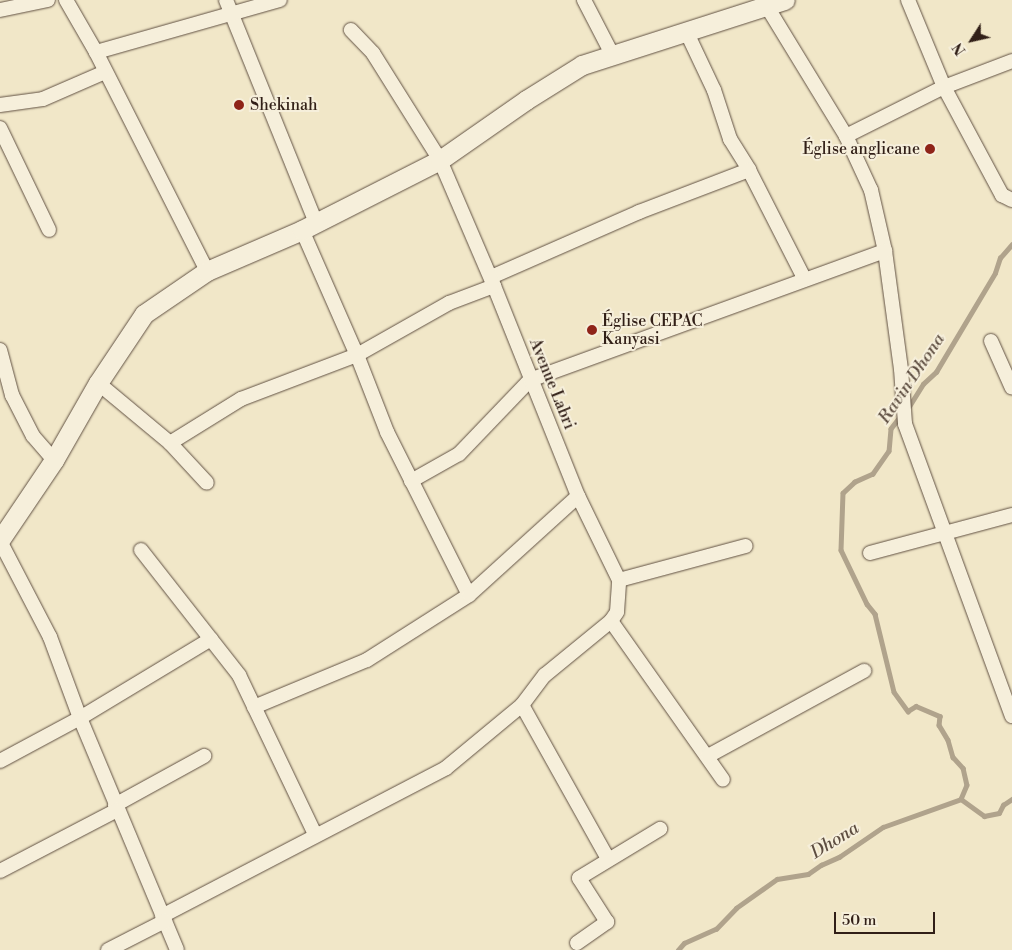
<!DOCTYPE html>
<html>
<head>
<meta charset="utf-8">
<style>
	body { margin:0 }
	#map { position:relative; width:1012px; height:950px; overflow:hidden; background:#f1e7c8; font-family:"Libre Bodoni",serif }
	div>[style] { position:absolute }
	.stream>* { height:4.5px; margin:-2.25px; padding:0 2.25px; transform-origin:2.25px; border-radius:2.25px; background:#b0a38c }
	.roads { filter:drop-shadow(0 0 1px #615143) drop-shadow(0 0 1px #615143) }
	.street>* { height:14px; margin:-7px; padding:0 7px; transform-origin:7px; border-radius:7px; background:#f6efdb }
	.secondary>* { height:19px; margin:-9.5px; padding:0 9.5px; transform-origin:9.5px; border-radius:9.5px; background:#f6efdb }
	.dots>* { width:14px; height:14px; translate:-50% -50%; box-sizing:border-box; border:2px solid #f6efdb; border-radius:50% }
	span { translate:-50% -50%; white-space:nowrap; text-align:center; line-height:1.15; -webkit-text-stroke:4px #f6efdb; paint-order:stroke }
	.poi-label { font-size:16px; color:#311f17 }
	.left { translate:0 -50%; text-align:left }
	.right { translate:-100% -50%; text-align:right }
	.street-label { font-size:16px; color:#311f17 }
	.water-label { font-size:18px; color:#5d4d40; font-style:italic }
	.north { position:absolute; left:947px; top:15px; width:50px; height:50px; -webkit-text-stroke:4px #f6efdb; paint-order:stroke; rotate:235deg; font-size:14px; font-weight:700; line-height:20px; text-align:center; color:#311f17 }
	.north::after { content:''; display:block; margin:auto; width:18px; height:22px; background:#311f17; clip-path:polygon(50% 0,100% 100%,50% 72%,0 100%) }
	.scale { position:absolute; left:834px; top:912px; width:101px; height:22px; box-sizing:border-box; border:2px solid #311f17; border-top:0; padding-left:6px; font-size:15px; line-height:18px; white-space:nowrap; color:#311f17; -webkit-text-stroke:4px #f6efdb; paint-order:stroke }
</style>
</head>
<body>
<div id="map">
	<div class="stream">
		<div style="left:908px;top:408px;width:28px;rotate:-58deg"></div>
		<div style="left:923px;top:384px;width:18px;rotate:-43deg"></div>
		<div style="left:936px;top:372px;width:115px;rotate:-59.2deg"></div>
		<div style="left:995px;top:273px;width:16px;rotate:-72deg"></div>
		<div style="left:1000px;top:258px;width:18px;rotate:-49deg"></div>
		<div style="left:901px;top:416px;width:16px;rotate:128deg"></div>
		<div style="left:891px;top:429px;width:22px;rotate:95deg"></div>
		<div style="left:889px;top:451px;width:28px;rotate:125deg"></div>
		<div style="left:873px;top:474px;width:20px;rotate:156deg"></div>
		<div style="left:855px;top:482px;width:16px;rotate:137deg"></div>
		<div style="left:843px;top:493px;width:57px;rotate:92deg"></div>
		<div style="left:841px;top:550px;width:60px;rotate:64.3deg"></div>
		<div style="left:867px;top:604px;width:13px;rotate:51deg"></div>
		<div style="left:875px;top:614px;width:80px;rotate:76.3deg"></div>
		<div style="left:894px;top:692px;width:24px;rotate:54deg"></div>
		<div style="left:908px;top:711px;width:9px;rotate:-32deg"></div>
		<div style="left:916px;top:706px;width:26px;rotate:23deg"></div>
		<div style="left:940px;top:716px;width:9px;rotate:96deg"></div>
		<div style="left:939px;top:725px;width:17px;rotate:59deg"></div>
		<div style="left:948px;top:740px;width:18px;rotate:74deg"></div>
		<div style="left:953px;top:757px;width:15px;rotate:48deg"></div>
		<div style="left:963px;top:768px;width:17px;rotate:77deg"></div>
		<div style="left:967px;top:785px;width:15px;rotate:113deg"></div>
		<div style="left:678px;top:950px;width:9px;rotate:-49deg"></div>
		<div style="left:684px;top:943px;width:35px;rotate:-24deg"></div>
		<div style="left:716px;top:929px;width:29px;rotate:-46deg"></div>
		<div style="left:736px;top:908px;width:50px;rotate:-35.3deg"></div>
		<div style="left:777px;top:879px;width:31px;rotate:-9deg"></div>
		<div style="left:808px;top:874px;width:16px;rotate:-35deg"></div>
		<div style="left:821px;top:865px;width:20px;rotate:-24deg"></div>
		<div style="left:839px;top:857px;width:53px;rotate:-34.3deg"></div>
		<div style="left:883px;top:827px;width:83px;rotate:-19.7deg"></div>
		<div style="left:961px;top:799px;width:29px;rotate:36deg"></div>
		<div style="left:984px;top:816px;width:15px;rotate:-11deg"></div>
		<div style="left:999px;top:813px;width:9px;rotate:-63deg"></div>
		<div style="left:1003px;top:805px;width:11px;rotate:-34deg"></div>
	</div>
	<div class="roads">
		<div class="street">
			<div style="left:66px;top:0;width:60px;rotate:60deg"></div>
			<div style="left:96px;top:52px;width:246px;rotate:63.1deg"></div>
			<div style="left:226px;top:0;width:240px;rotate:68deg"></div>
			<div style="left:584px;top:0;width:63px;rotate:62.6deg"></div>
			<div style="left:763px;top:0;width:159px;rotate:58.6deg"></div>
			<div style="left:846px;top:136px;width:60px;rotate:65.2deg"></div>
			<div style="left:871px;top:190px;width:63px;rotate:77.1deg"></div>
			<div style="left:885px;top:251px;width:119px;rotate:82.3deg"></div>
			<div style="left:901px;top:369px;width:55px;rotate:85.8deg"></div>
			<div style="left:905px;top:424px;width:311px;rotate:69.9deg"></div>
			<div style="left:908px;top:0;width:94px;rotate:67.5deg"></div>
			<div style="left:944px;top:87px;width:123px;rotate:61.8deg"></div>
			<div style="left:1002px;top:195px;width:11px;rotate:27deg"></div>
			<div style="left:0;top:10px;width:49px;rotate:-11.8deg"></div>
			<div style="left:687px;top:33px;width:63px;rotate:64.7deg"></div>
			<div style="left:714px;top:90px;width:52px;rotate:71.9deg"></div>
			<div style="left:730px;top:139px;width:36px;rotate:58deg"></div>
			<div style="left:749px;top:170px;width:123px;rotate:63deg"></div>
			<div style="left:96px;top:52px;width:191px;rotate:-15.8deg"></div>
			<div style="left:0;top:105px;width:43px;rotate:-7.9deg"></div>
			<div style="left:43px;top:99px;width:68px;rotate:-23.5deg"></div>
			<div style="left:0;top:128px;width:113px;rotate:64.3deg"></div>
			<div style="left:846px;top:136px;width:110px;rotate:-26.6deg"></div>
			<div style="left:944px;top:87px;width:73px;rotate:-20.9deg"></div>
			<div style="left:302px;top:230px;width:137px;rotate:66.3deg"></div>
			<div style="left:357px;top:355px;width:83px;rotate:68.7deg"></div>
			<div style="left:387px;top:432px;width:182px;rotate:63.3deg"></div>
			<div style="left:491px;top:277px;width:162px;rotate:-23.7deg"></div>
			<div style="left:639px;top:212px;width:118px;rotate:-20.9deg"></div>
			<div style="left:991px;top:341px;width:51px;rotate:65.9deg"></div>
			<div style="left:0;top:350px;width:47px;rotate:75.1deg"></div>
			<div style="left:12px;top:395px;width:46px;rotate:62.9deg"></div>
			<div style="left:33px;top:436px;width:32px;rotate:49deg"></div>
			<div style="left:98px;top:383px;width:94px;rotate:39.8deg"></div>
			<div style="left:170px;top:443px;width:54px;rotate:47.2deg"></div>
			<div style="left:170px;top:443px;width:84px;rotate:-31.8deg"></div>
			<div style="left:241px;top:399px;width:124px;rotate:-20.8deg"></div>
			<div style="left:357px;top:355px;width:106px;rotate:-29.5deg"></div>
			<div style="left:449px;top:303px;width:48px;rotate:-20.7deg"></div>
			<div style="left:411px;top:481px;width:55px;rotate:-29.4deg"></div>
			<div style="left:459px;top:454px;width:103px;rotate:-46.2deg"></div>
			<div style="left:530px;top:380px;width:378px;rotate:-20deg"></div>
			<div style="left:0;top:541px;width:108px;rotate:62.5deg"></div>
			<div style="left:50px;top:637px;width:86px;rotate:69.7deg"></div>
			<div style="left:80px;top:718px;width:251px;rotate:67.3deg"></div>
			<div style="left:141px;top:550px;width:159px;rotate:51.9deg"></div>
			<div style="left:239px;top:675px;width:176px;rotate:64.5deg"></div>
			<div style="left:870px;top:553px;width:147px;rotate:-15deg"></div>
			<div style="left:619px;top:580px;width:131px;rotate:-15deg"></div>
			<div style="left:611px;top:621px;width:194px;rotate:54.8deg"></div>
			<div style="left:522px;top:705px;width:176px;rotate:60.8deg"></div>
			<div style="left:254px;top:707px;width:122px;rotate:-22.6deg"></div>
			<div style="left:367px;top:660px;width:121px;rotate:-32.5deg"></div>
			<div style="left:469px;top:595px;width:147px;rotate:-42.2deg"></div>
			<div style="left:708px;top:756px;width:178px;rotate:-28.6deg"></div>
			<div style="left:0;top:761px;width:91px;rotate:-28.3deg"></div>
			<div style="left:80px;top:718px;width:153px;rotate:-31.1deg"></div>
			<div style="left:115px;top:805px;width:102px;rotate:-28.8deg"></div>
			<div style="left:0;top:871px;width:132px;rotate:-27.5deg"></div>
			<div style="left:162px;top:916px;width:320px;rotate:-27.5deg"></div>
			<div style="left:446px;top:768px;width:99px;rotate:-39.7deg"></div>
			<div style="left:522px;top:705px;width:38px;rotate:-53deg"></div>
			<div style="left:545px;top:675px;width:85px;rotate:-39.3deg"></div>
			<div style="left:611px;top:621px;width:11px;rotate:-56deg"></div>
			<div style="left:617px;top:612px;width:32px;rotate:-86deg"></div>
			<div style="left:619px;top:580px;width:93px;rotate:-116deg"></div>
			<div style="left:578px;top:496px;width:226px;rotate:-111.8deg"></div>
			<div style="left:494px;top:286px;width:137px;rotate:-113.2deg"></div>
			<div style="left:440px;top:160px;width:126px;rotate:-122.1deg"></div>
			<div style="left:373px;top:53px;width:32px;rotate:-134deg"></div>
			<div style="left:577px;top:943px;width:37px;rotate:-35deg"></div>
			<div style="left:607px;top:922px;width:52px;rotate:-122.5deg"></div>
			<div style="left:579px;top:878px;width:95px;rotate:-31.2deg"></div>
			<div style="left:108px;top:950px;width:64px;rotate:-27deg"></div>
		</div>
		<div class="secondary">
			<div style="left:0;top:540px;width:97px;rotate:-56deg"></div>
			<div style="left:54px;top:460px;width:89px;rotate:-60.3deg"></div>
			<div style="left:98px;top:383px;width:83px;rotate:-56.3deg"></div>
			<div style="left:144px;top:314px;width:76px;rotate:-34.3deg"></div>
			<div style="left:207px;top:271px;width:103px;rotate:-23.3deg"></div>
			<div style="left:302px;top:230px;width:155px;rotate:-26.9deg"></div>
			<div style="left:440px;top:160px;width:105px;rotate:-34.9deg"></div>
			<div style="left:526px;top:100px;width:66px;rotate:-32deg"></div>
			<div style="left:582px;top:65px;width:213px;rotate:-17.8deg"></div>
		</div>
	</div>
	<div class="dots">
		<div style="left:239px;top:105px;background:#8f2418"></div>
		<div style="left:930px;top:149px;background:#8f2418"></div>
		<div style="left:592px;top:330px;background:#8f2418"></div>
	</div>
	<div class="poi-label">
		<span class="left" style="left:250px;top:105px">Shekinah</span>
		<span class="right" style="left:920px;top:149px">Église anglicane</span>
		<span class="left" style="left:602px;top:330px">Église CEPAC<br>Kanyasi</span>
	</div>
	<div class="street-label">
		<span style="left:552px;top:384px;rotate:68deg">Avenue Labri</span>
	</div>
	<div class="water-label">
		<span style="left:912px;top:379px;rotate:-56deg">Ravin Dhona</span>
		<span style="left:835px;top:841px;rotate:-32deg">Dhona</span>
	</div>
	<div class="north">N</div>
	<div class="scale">50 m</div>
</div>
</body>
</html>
